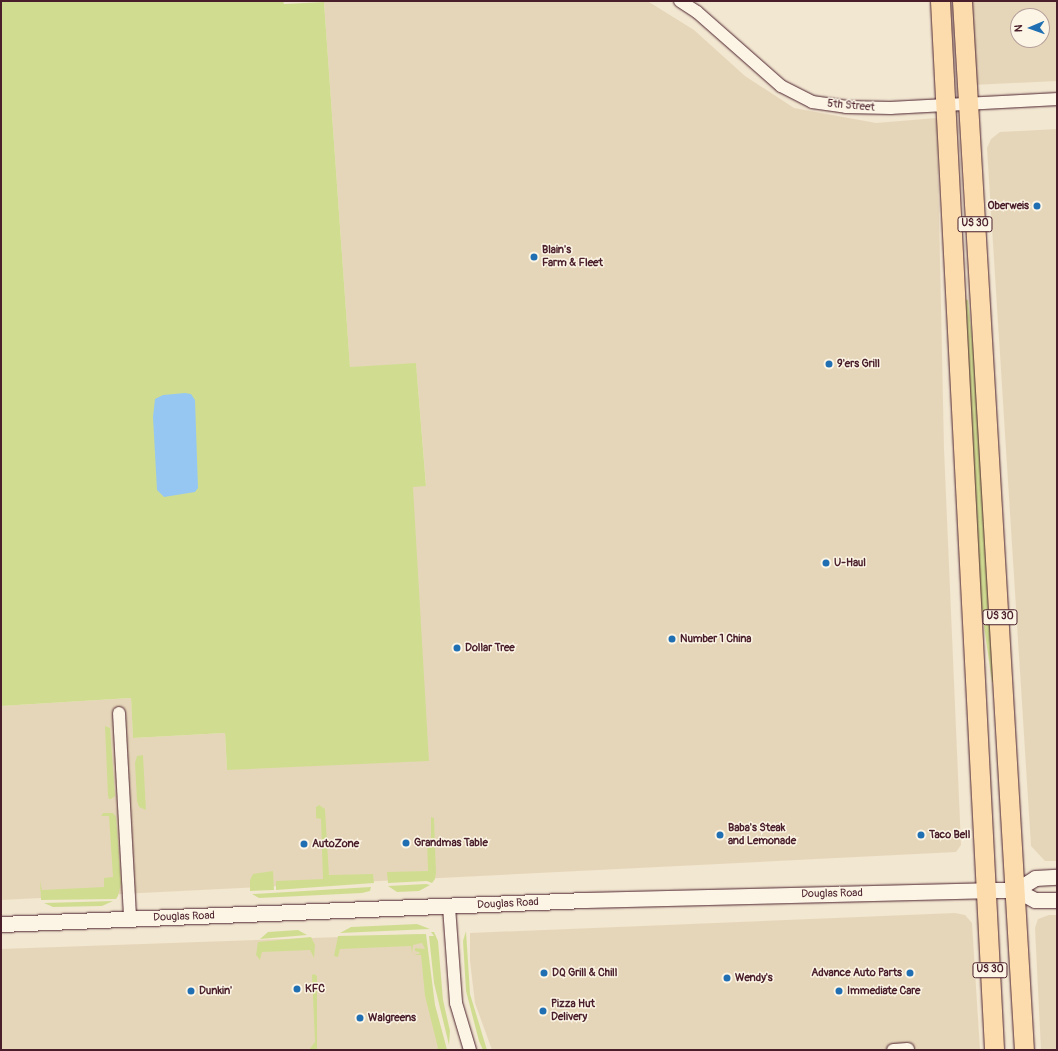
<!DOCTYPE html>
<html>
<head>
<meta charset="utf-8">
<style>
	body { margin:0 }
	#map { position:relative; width:1058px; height:1051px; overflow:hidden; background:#f2e7d1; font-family:Pangolin,sans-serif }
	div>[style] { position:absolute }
	.built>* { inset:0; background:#e6d6b9 }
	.green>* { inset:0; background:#d0dd91 }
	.water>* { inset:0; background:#95c7f2 }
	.roads { filter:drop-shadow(0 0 1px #4a1f2b) drop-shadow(0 0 1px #4a1f2b) }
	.minor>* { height:12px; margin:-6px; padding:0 6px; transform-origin:6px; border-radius:6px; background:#fcf5e5 }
	.tertiary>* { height:15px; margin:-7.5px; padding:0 7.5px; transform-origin:7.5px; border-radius:7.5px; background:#fcf5e5 }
	.primary>* { height:19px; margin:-9.5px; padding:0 9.5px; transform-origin:9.5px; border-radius:9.5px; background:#fcdcac }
	.dots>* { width:11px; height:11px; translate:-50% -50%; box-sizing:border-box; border:2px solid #fcf5e5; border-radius:50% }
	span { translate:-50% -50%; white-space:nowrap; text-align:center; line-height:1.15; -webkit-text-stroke:3px #fcf5e5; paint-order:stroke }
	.shield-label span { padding:1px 3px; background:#fcf5e5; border:1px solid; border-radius:3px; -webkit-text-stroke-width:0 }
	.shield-label { font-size:10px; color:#4a1f2b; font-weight:700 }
	.street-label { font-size:11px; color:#4a1f2b }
	.poi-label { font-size:11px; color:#4a1f2b; font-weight:700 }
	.right { translate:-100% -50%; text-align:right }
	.left { translate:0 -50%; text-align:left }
	.frame { position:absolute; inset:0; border:2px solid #4a1f2b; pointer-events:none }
	.north { position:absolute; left:1010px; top:8px; width:40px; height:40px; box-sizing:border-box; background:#fcf5e5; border:1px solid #b59f9b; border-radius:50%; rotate:268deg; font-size:11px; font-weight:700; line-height:16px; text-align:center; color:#4a1f2b }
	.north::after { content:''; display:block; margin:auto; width:14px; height:18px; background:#1f6fb2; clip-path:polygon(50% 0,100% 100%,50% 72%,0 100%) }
</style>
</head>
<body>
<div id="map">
	<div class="built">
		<div style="clip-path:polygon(353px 1px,649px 2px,694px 30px,745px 76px,794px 108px,876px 123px,937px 118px,944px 449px,961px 845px,956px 852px,1px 900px,1px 706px,131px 698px,133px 738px,225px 733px,227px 770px,413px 486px,426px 485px,416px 364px,350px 368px,324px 2px)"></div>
		<div style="clip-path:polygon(evenodd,968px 1px,1057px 1px,1057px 81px,972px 85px,968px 1px,1018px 16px,1042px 16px,1042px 40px,1018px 40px,1018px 16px)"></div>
		<div style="clip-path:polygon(1057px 129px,1057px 861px,1045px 861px,1031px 846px,987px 148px,991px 139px,1000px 132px)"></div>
		<div style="clip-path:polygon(955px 913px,965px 915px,972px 923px,980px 1050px,492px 1050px,475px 1003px,470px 961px,470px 933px)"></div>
		<div style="clip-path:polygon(1049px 915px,1057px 915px,1057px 1050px,1041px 1050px,1035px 928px,1038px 919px)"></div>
		<div style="clip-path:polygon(425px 934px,432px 995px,447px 1050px,1px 1050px,1px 949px)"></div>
	</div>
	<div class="green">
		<div style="clip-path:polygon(1px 1px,283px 1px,284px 4px,324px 2px,350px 367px,416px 363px,426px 486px,413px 487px,429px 761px,227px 770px,225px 733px,133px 738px,131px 698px,1px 706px)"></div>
		<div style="clip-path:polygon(963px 299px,968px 300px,974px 354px,995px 681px,992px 682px,975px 563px)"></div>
		<div style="clip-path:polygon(105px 726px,110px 728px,115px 796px,111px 799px,109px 799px,108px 796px)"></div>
		<div style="clip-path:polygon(143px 755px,146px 810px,139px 807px,137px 801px,135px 763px,137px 756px)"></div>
		<div style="clip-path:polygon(319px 805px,325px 809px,329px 875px,373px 874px,374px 883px,276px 890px,276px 881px,323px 879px,321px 819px,316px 818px,316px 807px)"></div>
		<div style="clip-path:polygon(103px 813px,113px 813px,116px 817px,121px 883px,118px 896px,116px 899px,41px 900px,40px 880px,42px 890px,104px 887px,104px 878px,113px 877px,109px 816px,101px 816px)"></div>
		<div style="clip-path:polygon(431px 817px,434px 818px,436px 873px,435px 879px,432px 883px,427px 881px,388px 883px,387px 872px,428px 871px,427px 840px,431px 838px)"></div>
		<div style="clip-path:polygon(273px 871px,274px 890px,250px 891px,250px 880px,253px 874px)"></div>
		<div style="clip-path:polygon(426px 884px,430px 885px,419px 891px,397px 892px,388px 886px)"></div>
		<div style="clip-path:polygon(371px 887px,370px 891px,362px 893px,259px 898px,252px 894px)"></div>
		<div style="clip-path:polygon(113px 901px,102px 906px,53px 907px,44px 903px)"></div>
		<div style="clip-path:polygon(417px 924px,430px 929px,340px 933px,351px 927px)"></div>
		<div style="clip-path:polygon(298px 930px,307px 935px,260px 939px,268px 932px)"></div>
		<div style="clip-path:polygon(466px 931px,470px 994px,487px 1050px,483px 1050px,479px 1041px,466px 991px,463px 941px)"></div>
		<div style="clip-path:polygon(431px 932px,434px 932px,438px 941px,443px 1000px,450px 1031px,449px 1045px,434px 983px,429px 936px,434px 936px)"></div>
		<div style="clip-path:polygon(426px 934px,435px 1005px,447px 1050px,435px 1050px,438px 1048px,425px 996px,421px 955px,414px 955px,421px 953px,415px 951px,415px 948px,425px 949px,422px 943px,413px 945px,412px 954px,411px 946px,340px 949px,338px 957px,334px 956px,338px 936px)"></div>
		<div style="clip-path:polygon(311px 937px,315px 945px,314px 958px,310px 950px,262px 952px,260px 960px,256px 955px,258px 942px)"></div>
		<div style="clip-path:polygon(314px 974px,317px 976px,317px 1050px,309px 1050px,315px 1042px,312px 975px)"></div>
	</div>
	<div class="water">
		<div style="clip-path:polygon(185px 393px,191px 394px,195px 400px,198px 488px,195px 492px,164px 497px,157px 490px,153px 417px,155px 399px,163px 395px)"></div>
	</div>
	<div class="roads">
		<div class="minor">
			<div style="left:680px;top:1px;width:20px;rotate:33deg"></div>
			<div style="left:697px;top:12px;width:112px;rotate:41.4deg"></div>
			<div style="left:781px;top:86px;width:35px;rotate:27deg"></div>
			<div style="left:812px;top:102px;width:34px;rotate:8deg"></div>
			<div style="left:846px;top:107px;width:45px;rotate:1.3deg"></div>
			<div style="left:891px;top:108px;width:166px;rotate:-3.1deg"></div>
			<div style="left:119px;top:713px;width:206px;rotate:86.9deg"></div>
			<div style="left:449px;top:907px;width:96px;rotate:85.8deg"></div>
			<div style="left:456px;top:1003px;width:49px;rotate:73.4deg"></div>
			<div style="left:893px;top:1050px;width:15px;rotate:-4deg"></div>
		</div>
		<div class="tertiary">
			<div style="left:1016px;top:890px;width:22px;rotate:-32deg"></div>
			<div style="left:1035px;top:878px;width:22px;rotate:-3deg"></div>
			<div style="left:1px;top:924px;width:584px;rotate:-2.35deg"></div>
			<div style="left:585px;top:900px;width:401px;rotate:-1.4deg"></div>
			<div style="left:986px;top:890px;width:30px"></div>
			<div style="left:1016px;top:890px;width:21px;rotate:28deg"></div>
			<div style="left:1035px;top:900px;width:22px"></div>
		</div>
		<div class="primary">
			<div style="left:940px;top:1px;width:1050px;rotate:87.05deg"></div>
			<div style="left:962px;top:1px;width:1051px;rotate:86.62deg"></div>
		</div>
	</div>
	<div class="dots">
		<div style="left:1037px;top:206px;background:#1f6fb2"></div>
		<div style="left:534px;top:257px;background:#1f6fb2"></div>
		<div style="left:829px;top:364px;background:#1f6fb2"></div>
		<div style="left:826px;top:563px;background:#1f6fb2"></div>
		<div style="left:672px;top:639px;background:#1f6fb2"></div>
		<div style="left:457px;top:648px;background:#1f6fb2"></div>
		<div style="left:720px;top:835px;background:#1f6fb2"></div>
		<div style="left:921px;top:835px;background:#1f6fb2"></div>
		<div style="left:406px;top:843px;background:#1f6fb2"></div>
		<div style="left:304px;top:844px;background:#1f6fb2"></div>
		<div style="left:544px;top:973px;background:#1f6fb2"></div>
		<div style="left:910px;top:973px;background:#1f6fb2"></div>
		<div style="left:727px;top:978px;background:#1f6fb2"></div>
		<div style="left:297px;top:989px;background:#1f6fb2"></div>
		<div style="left:191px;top:991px;background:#1f6fb2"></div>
		<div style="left:839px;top:991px;background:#1f6fb2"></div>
		<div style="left:543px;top:1011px;background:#1f6fb2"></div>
		<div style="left:360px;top:1018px;background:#1f6fb2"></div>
	</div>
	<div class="shield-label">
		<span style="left:975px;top:224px">US 30</span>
		<span style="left:1000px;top:617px">US 30</span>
		<span style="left:990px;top:970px">US 30</span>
	</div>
	<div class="street-label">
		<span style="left:851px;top:106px;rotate:5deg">5th Street</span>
		<span style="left:832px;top:894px;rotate:-1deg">Douglas Road</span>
		<span style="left:508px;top:904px;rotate:-3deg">Douglas Road</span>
		<span style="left:184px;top:917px;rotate:-2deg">Douglas Road</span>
	</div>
	<div class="poi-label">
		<span class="right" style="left:1029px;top:206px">Oberweis</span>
		<span class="left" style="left:542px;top:257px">Blain's<br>Farm &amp; Fleet</span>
		<span class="left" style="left:837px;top:364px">9'ers Grill</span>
		<span class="left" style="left:834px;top:563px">U-Haul</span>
		<span class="left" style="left:680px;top:639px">Number 1 China</span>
		<span class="left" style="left:465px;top:648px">Dollar Tree</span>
		<span class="left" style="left:728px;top:835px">Baba's Steak<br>and Lemonade</span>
		<span class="left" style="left:929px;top:835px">Taco Bell</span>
		<span class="left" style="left:414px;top:843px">Grandmas Table</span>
		<span class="left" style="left:312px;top:844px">AutoZone</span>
		<span class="left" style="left:552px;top:973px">DQ Grill &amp; Chill</span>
		<span class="right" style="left:902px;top:973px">Advance Auto Parts</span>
		<span class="left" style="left:735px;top:978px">Wendy's</span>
		<span class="left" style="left:305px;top:989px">KFC</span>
		<span class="left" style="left:199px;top:991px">Dunkin'</span>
		<span class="left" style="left:847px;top:991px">Immediate Care</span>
		<span class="left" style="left:551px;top:1011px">Pizza Hut<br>Delivery</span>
		<span class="left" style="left:368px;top:1018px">Walgreens</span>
	</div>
	<div class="frame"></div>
	<div class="north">N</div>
</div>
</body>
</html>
